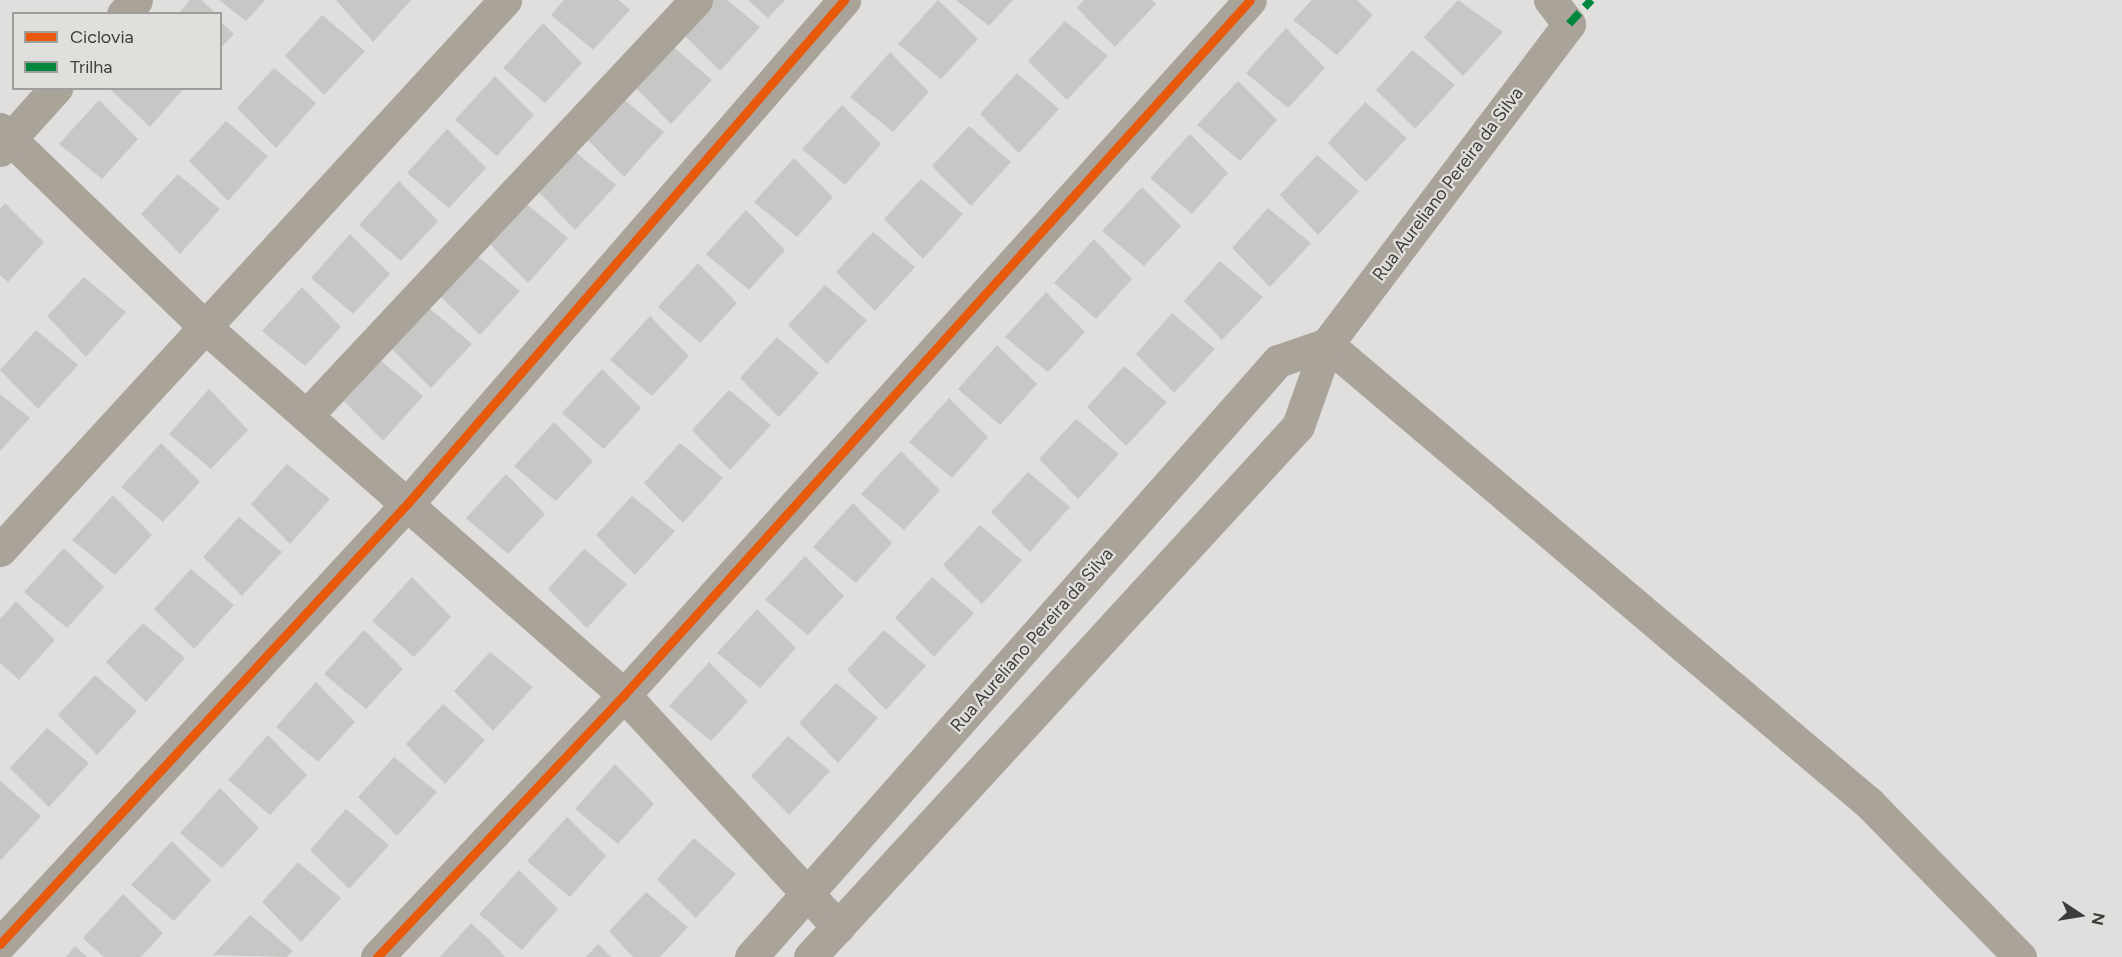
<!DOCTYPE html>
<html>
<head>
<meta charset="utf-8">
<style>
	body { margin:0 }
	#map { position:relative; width:2122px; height:957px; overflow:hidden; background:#e0dfdd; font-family:Figtree,sans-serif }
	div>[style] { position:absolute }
	.building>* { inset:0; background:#c7c7c5 }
	.minor>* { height:33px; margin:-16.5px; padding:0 16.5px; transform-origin:16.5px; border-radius:16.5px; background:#a9a39a }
	.quiet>* { height:8px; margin-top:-4px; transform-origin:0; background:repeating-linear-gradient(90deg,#00873e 0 15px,transparent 0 23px) }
	.cycleway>* { height:9px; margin:-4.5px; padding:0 4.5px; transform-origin:4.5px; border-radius:4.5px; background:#e8590c }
	span { translate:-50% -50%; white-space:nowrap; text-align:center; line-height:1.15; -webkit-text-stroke:4.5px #e1dfdc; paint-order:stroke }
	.street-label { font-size:18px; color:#3e3d3c }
	.legend { position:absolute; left:12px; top:12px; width:210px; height:78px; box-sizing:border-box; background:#e1dfdc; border:2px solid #a09e9c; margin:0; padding:8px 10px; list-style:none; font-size:18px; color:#3e3d3c }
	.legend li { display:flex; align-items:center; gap:12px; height:30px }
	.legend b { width:30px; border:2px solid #a09e9c }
	.north { position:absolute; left:2050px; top:885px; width:60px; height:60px; -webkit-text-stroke:4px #e1dfdc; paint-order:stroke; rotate:102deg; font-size:16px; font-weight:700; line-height:24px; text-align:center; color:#3e3d3c }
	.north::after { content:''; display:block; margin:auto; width:21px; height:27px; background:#3e3d3c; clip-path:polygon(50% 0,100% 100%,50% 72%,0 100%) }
</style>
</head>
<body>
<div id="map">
	<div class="building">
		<div style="clip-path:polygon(190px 0,202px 0,216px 14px,178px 14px)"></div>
		<div style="clip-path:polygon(219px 0,265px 0,246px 21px)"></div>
		<div style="clip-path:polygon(336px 0,411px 0,373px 42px)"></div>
		<div style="clip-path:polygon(564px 0,619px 0,630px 10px,593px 50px,551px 15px)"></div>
		<div style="clip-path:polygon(710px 0,727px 0,760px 27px,720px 71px,681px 32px)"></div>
		<div style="clip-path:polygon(748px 0,785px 0,768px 18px)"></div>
		<div style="clip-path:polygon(938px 0,978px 39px,941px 79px,898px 44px)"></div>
		<div style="clip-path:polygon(956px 0,1013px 0,989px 26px)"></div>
		<div style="clip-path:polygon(1084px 0,1152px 0,1156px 4px,1115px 47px,1077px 8px)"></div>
		<div style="clip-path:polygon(1312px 0,1357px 0,1373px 15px,1337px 55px,1293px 20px)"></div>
		<div style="clip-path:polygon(1458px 0,1503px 32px,1463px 76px,1424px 37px)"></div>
		<div style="clip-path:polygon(322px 15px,365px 51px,324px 95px,285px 56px)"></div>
		<div style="clip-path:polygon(220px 21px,234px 34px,220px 49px)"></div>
		<div style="clip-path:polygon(1065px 21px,1108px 56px,1067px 100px,1028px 61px)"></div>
		<div style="clip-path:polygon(543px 23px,582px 63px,545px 103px,503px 68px)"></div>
		<div style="clip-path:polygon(1286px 28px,1325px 68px,1288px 108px,1246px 73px)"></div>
		<div style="clip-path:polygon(670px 44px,712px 80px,671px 124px,633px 85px)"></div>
		<div style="clip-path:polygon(1412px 50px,1455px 85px,1415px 129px,1376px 90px)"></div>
		<div style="clip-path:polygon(890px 52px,929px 92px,893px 132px,850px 97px)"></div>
		<div style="clip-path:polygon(274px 68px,316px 103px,276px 148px,237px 108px)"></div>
		<div style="clip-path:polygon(1017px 73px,1059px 109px,1019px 153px,980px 114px)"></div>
		<div style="clip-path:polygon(495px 76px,534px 115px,497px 156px,455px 120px)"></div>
		<div style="clip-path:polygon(1238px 81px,1277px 120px,1240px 161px,1197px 125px)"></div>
		<div style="clip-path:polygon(109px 88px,184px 88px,150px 127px)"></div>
		<div style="clip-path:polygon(621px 97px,664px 132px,624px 177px,585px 137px)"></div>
		<div style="clip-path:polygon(99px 100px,138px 139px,102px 179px,59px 144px)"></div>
		<div style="clip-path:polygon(1365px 102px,1407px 138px,1366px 182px,1328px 143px)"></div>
		<div style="clip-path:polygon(842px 105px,881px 144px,845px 185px,802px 149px)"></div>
		<div style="clip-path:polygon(226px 121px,268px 156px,228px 201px,189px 161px)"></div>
		<div style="clip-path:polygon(969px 126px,1011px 162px,971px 206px,932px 166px)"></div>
		<div style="clip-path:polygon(447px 129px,486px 168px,449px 208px,407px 173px)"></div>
		<div style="clip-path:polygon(1190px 134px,1228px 173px,1192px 214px,1150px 178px)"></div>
		<div style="clip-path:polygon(573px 150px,616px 185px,575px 230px,537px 190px)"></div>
		<div style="clip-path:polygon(1317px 155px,1359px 191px,1318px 235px,1280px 195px)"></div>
		<div style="clip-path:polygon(794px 158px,833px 197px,797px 237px,754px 202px)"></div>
		<div style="clip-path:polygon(178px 174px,220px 209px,180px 254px,141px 214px)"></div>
		<div style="clip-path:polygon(921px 179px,963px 214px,923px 259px,884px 219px)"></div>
		<div style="clip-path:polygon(399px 181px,438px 221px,401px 261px,359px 225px)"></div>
		<div style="clip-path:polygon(1142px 187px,1181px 226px,1144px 266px,1102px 231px)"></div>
		<div style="clip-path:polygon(5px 203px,44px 242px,8px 282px,0 275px,0 209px)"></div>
		<div style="clip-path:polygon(525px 203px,568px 238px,528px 283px,489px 243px)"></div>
		<div style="clip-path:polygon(1268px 208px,1311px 243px,1270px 287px,1232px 248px)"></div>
		<div style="clip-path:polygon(746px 210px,785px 250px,749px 290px,706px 254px)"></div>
		<div style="clip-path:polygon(873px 232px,915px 267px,875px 311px,836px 272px)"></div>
		<div style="clip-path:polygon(350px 234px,390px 274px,353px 314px,311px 278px)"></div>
		<div style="clip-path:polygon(1094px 239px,1132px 279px,1096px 319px,1054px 283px)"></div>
		<div style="clip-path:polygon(477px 256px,520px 291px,480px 335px,440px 296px)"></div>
		<div style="clip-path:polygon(1220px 261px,1263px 297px,1222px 340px,1184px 301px)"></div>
		<div style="clip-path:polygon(698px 263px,737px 303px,700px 343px,658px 307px)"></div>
		<div style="clip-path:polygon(84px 277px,126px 312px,86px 357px,47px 316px)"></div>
		<div style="clip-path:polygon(825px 285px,867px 320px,827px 364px,788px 325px)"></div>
		<div style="clip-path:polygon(302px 287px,341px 327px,305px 366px,262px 331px)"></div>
		<div style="clip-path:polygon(1046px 292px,1085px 332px,1048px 372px,1005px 337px)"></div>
		<div style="clip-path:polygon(429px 308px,472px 344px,431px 388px,392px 349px)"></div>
		<div style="clip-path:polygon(1172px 313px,1215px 349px,1174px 393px,1136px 354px)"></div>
		<div style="clip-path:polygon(650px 316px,689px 356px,652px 396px,610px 360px)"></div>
		<div style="clip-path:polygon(36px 330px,78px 365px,38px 409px,0 370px)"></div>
		<div style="clip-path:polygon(777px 337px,819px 373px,779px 417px,740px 378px)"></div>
		<div style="clip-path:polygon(997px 345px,1037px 384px,1000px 425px,958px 389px)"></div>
		<div style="clip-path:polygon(381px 361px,423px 396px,383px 441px,344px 401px)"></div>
		<div style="clip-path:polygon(1124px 366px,1167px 402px,1126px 446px,1087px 407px)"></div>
		<div style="clip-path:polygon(602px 369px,641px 408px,604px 449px,562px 413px)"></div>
		<div style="clip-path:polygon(209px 389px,248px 430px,211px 469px,169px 434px)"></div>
		<div style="clip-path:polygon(729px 390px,771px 425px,730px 470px,692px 430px)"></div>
		<div style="clip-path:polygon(0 394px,30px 418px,0 451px)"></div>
		<div style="clip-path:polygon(949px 398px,988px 437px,952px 478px,909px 442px)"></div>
		<div style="clip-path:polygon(1076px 419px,1119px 454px,1078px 499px,1039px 459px)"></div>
		<div style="clip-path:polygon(554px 422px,593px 461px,556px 501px,514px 466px)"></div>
		<div style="clip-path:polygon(161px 443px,200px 482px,163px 522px,121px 487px)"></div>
		<div style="clip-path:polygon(680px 443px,723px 478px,683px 523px,644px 483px)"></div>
		<div style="clip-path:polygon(901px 451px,940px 490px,904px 530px,861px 494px)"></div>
		<div style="clip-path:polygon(287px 464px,330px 499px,290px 544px,251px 504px)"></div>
		<div style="clip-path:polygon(1028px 472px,1070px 507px,1030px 552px,991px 512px)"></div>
		<div style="clip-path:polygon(506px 474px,545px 514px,508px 554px,466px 518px)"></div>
		<div style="clip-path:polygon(113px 495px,152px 535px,115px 575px,72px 540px)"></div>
		<div style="clip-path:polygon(632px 496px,675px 531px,635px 575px,596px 535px)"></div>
		<div style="clip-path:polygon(853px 503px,892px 543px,856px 583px,813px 547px)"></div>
		<div style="clip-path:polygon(239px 517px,282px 552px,242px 596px,203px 557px)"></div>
		<div style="clip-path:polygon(980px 525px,1022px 560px,982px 604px,943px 565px)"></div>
		<div style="clip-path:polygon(64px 548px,104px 587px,67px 628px,24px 592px)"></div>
		<div style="clip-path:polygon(584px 549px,627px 584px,587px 628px,548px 589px)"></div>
		<div style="clip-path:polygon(805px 556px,844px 596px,808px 635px,765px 600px)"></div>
		<div style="clip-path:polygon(191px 569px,234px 605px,194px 649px,154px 609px)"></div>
		<div style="clip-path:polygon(412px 577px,451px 617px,414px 657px,372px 621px)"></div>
		<div style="clip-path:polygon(932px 577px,974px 613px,934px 657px,895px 618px)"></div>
		<div style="clip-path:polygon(16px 601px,55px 640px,19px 680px,0 663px,0 619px)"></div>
		<div style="clip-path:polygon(757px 609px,796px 648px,760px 688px,717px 653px)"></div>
		<div style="clip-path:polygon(143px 623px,185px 658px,146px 702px,106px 662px)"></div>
		<div style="clip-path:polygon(364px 630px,403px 669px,366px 709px,324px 674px)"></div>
		<div style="clip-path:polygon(884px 630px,926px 666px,886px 710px,847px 670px)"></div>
		<div style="clip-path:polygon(490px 652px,533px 687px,493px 731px,454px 691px)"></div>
		<div style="clip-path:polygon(709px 662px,748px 701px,711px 741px,669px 706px)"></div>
		<div style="clip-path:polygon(95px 675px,137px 711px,97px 755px,58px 715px)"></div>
		<div style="clip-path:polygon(316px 682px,355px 722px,318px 762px,276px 727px)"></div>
		<div style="clip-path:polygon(836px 683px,878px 718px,838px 763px,799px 723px)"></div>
		<div style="clip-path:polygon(443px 704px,485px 740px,445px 784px,406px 744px)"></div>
		<div style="clip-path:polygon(47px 728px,89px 763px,49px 807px,10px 768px)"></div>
		<div style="clip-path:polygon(268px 735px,307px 775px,270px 815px,228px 780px)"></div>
		<div style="clip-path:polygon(788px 736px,830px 771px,789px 815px,751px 776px)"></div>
		<div style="clip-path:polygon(394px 757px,437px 792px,397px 836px,358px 797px)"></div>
		<div style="clip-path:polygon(615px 764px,654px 804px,618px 844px,575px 809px)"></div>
		<div style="clip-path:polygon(0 781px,41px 816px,1px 860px,0 859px)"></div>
		<div style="clip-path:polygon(220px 788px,259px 828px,222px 868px,180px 833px)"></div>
		<div style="clip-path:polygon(346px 809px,389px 845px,349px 889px,310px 850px)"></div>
		<div style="clip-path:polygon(567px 817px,606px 856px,570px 897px,527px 861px)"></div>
		<div style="clip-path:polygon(694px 838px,736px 874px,696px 918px,657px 879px)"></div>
		<div style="clip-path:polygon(172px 841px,211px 880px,174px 921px,131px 885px)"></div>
		<div style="clip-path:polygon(298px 862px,341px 898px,301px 942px,262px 902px)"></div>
		<div style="clip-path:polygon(519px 870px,558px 909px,522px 950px,479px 914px)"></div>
		<div style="clip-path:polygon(646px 892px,688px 927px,660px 957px,633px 957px,609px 931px)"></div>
		<div style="clip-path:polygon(123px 894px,163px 933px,141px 957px,104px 957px,83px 938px)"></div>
		<div style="clip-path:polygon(250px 915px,293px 951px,287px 957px,213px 955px)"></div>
		<div style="clip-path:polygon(471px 923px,491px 941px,505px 957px,440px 957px)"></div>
		<div style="clip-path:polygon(598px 944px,611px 957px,586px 957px)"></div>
		<div style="clip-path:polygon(75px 946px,87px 957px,66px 957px)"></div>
	</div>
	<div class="minor">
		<div style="left:123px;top:14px;width:19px;rotate:-47deg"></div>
		<div style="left:0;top:129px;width:285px;rotate:44deg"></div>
		<div style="left:205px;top:327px;width:558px;rotate:41.29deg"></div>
		<div style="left:624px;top:695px;width:316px;rotate:47.3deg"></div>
		<div style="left:0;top:150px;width:84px;rotate:-47.9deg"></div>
		<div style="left:1327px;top:344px;width:710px;rotate:40.26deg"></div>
		<div style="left:1869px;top:803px;width:216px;rotate:45.6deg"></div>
		<div style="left:307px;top:415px;width:569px;rotate:-46.85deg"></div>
		<div style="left:0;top:550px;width:747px;rotate:-47.44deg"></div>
		<div style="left:0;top:944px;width:601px;rotate:-47.23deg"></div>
		<div style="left:408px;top:503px;width:666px;rotate:-49.08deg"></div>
		<div style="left:377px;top:957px;width:360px;rotate:-46.7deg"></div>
		<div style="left:624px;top:695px;width:935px;rotate:-47.99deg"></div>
		<div style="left:751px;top:957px;width:796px;rotate:-48.52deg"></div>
		<div style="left:1278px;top:361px;width:52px;rotate:-19.1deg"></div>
		<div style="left:810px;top:957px;width:721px;rotate:-47.42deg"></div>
		<div style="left:1298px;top:426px;width:87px;rotate:-70.5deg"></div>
		<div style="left:1327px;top:344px;width:401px;rotate:-52.9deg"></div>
		<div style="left:1569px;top:24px;width:31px;rotate:-128deg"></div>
	</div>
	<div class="quiet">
		<div style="left:1569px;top:24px;width:33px;rotate:-47deg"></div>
	</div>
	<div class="cycleway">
		<div style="left:0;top:944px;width:601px;rotate:-47.23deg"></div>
		<div style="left:408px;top:503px;width:666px;rotate:-49.08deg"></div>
		<div style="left:377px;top:957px;width:360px;rotate:-46.7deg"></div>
		<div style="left:624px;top:695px;width:935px;rotate:-47.99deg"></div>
	</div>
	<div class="street-label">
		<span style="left:1448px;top:184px;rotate:-53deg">Rua Aureliano Pereira da Silva</span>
		<span style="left:1032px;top:640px;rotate:-49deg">Rua Aureliano Pereira da Silva</span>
	</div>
	<ul class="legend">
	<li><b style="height:8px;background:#e8590c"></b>Ciclovia</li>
	<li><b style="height:8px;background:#00873e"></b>Trilha</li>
	</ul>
	<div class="north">N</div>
</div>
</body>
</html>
